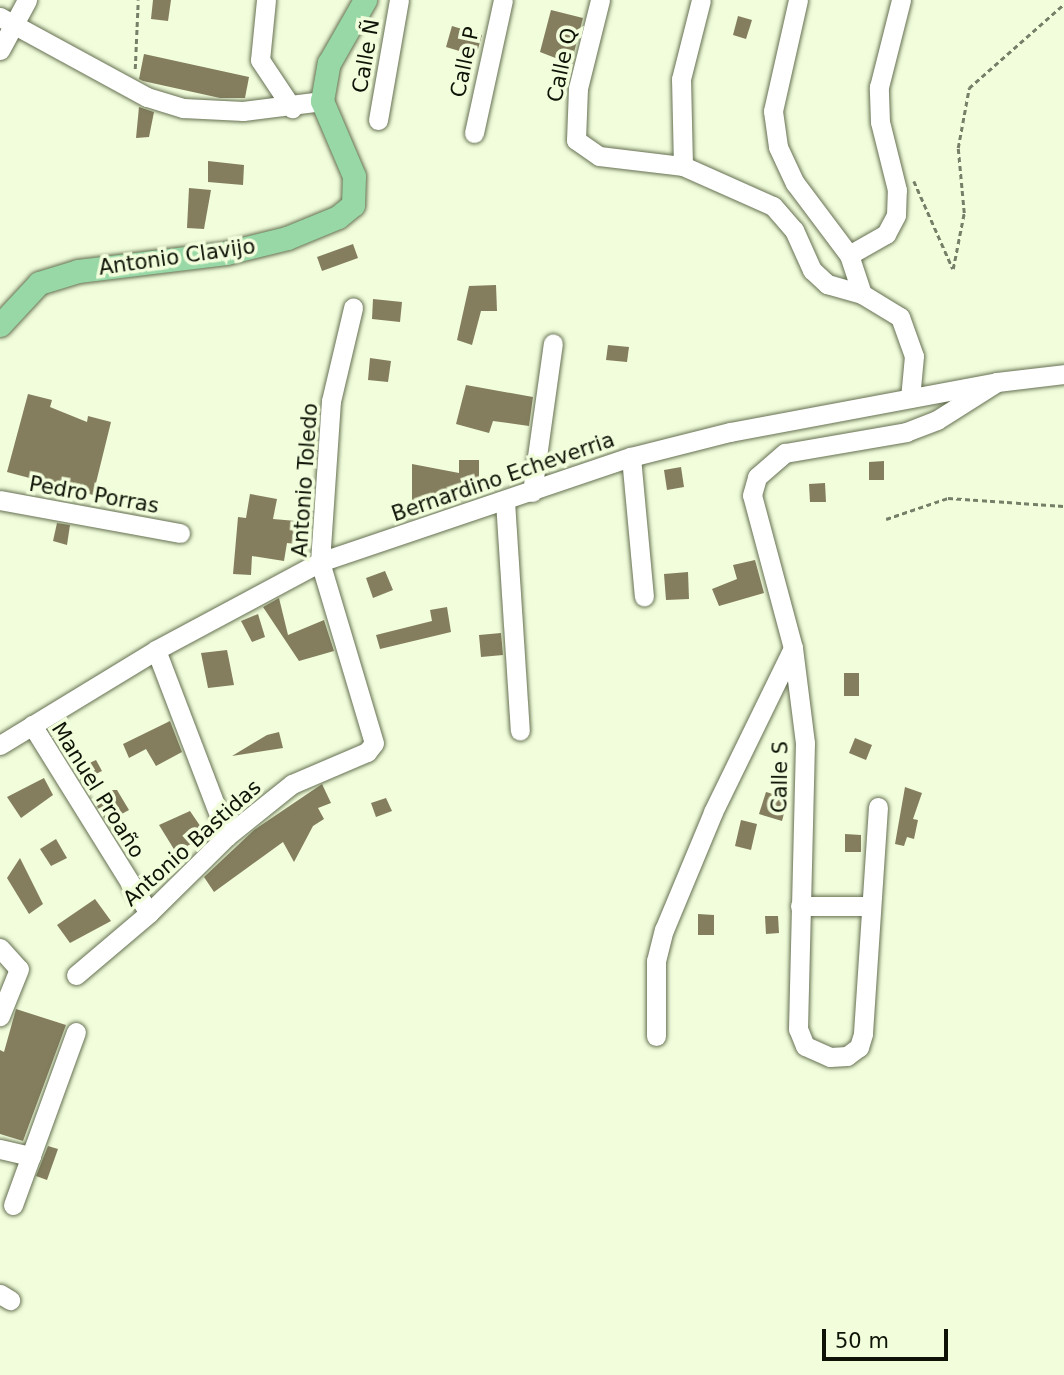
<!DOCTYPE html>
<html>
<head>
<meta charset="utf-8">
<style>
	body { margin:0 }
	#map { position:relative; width:1064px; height:1375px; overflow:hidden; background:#f1fddb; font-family:"DejaVu Sans",sans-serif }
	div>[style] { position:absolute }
	.building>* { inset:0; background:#847e5e }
	.path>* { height:2.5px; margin-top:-1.25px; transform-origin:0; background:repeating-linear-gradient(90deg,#777f69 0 5px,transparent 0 8.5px) }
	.roads { filter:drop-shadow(0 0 2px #657052) drop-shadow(0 0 2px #657052) }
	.minor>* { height:19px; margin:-9.5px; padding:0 9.5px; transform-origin:9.5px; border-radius:9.5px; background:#fff }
	.major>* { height:23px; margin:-11.5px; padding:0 11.5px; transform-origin:11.5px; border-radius:11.5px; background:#98d8a6 }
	span { translate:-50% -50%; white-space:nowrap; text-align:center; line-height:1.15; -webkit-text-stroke:7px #f1fddb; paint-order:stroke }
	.street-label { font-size:21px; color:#0f1307 }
	.scale { position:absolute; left:822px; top:1329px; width:126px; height:32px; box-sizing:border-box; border:4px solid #0f1307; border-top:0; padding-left:9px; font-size:21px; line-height:24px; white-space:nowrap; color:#0f1307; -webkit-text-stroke:5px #f1fddb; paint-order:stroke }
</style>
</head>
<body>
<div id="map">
	<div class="building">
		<div style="clip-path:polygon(153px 0,171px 0,168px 21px,151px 19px)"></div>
		<div style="clip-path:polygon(551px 10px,583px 18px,571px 64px,540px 52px)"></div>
		<div style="clip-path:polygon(738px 16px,752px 20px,746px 39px,733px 35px)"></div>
		<div style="clip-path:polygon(452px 26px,482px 35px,476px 56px,446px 47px)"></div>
		<div style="clip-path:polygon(144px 54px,249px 77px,245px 98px,220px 98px,143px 81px,139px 79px)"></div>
		<div style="clip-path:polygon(139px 107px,154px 112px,149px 137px,136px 138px)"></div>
		<div style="clip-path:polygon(208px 161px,244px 165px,243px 185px,208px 182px)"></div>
		<div style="clip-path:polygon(189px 188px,211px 190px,204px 229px,187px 228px)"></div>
		<div style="clip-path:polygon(353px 244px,358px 258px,322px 271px,317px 257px)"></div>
		<div style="clip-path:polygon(496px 285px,497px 311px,481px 311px,472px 345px,457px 340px,469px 286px)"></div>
		<div style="clip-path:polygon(373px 299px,402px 302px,400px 322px,372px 319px)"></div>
		<div style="clip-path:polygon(608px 345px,629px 347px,627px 362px,606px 360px)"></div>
		<div style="clip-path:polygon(370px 358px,391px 361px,388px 382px,368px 380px)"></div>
		<div style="clip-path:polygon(466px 385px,533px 397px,529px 426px,493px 421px,489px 433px,456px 424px)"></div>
		<div style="clip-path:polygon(28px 394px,52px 400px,50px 407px,87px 422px,88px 416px,111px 422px,93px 495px,7px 472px)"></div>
		<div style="clip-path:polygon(459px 460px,479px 460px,479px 491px,446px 491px,441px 508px,412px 505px,412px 464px,459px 473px)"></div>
		<div style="clip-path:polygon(884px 461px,884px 480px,869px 480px,869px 462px)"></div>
		<div style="clip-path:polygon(681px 467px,684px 487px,667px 490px,664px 470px)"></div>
		<div style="clip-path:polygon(825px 483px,826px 502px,810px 502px,809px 484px)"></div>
		<div style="clip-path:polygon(250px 494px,277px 499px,273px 519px,308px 522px,306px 545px,287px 543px,284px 561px,252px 556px,251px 575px,233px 574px,238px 517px,246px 518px)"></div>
		<div style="clip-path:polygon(301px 499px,312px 499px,311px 514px,302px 515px)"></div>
		<div style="clip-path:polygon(57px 523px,70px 525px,67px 545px,53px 541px)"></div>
		<div style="clip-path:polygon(755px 560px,764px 593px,719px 606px,712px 589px,737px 579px,733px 565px)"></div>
		<div style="clip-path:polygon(385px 571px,393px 590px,373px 598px,366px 578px)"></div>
		<div style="clip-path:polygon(688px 572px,689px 599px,666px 600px,664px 574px)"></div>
		<div style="clip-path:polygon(279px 598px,288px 635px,324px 620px,334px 651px,299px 661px,263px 607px)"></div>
		<div style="clip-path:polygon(447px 607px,451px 632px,380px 649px,376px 635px,432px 621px,430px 610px)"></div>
		<div style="clip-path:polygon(258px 614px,265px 637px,252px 642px,241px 621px)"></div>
		<div style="clip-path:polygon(501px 633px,503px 655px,481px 657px,479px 635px)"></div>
		<div style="clip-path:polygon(227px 650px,234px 685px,208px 688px,201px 653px)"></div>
		<div style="clip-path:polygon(844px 673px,859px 673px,859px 696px,844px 696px)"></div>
		<div style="clip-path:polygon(170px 721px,182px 752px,156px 766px,146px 749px,129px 758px,123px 744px)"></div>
		<div style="clip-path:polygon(279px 732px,283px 748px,232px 756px,267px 735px)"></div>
		<div style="clip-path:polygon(855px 738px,872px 745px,866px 760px,849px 753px)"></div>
		<div style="clip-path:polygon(96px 760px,102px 771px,81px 781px,74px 770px)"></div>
		<div style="clip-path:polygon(44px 778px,53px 795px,21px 818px,7px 797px)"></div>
		<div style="clip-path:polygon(322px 784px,331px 803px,318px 808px,324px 819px,313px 826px,294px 862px,283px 842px,214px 892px,204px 877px,254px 830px)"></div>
		<div style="clip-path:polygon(905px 787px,922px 793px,913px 819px,918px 820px,914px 839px,907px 837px,904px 846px,895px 844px)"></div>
		<div style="clip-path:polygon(111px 790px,117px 790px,129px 810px,107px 822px,94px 801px)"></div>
		<div style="clip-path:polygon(766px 792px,788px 798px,782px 821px,759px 814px)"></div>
		<div style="clip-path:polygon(386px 798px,392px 811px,376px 817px,371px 803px)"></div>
		<div style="clip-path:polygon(190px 811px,207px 836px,187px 846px,190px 853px,180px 859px,159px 825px)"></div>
		<div style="clip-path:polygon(741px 820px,757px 824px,751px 850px,735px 846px)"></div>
		<div style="clip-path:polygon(845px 834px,861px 835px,861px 852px,845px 852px)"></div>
		<div style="clip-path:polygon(56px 839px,67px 858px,51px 866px,40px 849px)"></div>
		<div style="clip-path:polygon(20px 858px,43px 904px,29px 914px,7px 878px)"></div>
		<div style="clip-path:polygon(95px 899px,111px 921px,70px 943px,57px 925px)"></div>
		<div style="clip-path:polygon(698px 914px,714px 915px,714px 935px,698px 935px)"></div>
		<div style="clip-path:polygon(765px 916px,778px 916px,779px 933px,766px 934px)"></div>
		<div style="clip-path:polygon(16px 1009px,66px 1025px,23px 1141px,0 1134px,0 1050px,4px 1052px)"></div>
		<div style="clip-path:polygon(48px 1146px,58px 1149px,47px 1180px,36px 1176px)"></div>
	</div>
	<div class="path">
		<div style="left:135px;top:69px;width:69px;rotate:-87.5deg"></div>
		<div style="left:914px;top:181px;width:96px;rotate:66.1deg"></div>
		<div style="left:953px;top:269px;width:57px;rotate:-78.9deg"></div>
		<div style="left:964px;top:213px;width:65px;rotate:-95.3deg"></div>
		<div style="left:958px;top:148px;width:61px;rotate:-79.6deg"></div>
		<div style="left:969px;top:88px;width:127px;rotate:-41.5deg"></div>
		<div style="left:886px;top:519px;width:65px;rotate:-18.7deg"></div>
		<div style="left:948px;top:498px;width:116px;rotate:3.9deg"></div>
	</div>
	<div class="roads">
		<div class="minor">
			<div style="left:266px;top:0;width:60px;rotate:95.7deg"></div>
			<div style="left:260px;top:60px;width:58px;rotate:56.3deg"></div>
			<div style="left:600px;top:0;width:91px;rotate:104deg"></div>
			<div style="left:578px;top:88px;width:52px;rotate:92.2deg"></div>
			<div style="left:576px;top:140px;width:28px;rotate:35deg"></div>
			<div style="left:599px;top:156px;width:85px;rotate:6.8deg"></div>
			<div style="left:683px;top:166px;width:98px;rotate:24deg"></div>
			<div style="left:773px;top:206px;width:32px;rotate:49deg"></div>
			<div style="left:794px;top:230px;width:44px;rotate:65.8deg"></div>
			<div style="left:812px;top:270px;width:21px;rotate:43deg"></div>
			<div style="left:827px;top:284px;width:36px;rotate:16deg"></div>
			<div style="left:862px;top:294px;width:44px;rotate:31.2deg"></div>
			<div style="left:900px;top:317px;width:41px;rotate:70.3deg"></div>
			<div style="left:914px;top:356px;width:42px;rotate:95.4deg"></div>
			<div style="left:798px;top:0;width:114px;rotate:102.7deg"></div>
			<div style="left:773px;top:111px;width:36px;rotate:82deg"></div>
			<div style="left:778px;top:147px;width:40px;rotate:65deg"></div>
			<div style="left:795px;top:183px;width:90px;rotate:53.1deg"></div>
			<div style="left:0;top:17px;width:167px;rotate:28.6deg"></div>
			<div style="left:147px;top:97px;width:38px;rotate:17deg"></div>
			<div style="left:183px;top:108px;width:60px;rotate:2.9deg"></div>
			<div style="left:243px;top:111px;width:80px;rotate:-7.2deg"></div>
			<div style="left:0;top:50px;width:57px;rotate:-61.6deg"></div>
			<div style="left:378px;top:120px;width:122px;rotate:-80.1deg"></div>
			<div style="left:474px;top:133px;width:136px;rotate:-77.7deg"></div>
			<div style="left:683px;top:166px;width:87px;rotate:-91.3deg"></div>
			<div style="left:681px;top:79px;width:81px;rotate:-75.8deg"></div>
			<div style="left:862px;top:294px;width:41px;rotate:-108.4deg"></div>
			<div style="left:849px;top:255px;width:43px;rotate:-29.6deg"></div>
			<div style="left:886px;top:234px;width:21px;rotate:-62deg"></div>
			<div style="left:896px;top:215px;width:25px;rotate:-88deg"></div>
			<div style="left:897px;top:190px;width:70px;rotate:-104deg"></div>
			<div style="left:880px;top:122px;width:35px;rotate:-92deg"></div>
			<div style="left:879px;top:87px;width:90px;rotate:-75.8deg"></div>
			<div style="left:631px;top:457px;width:140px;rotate:84.7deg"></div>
			<div style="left:532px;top:492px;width:150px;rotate:-82deg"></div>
			<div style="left:0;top:500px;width:183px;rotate:10.4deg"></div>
			<div style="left:505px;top:501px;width:230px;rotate:86.3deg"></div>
			<div style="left:156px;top:650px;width:199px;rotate:69.1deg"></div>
			<div style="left:32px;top:725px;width:221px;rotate:58.1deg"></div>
			<div style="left:0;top:745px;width:183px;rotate:-31.3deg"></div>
			<div style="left:156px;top:650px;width:186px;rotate:-28.2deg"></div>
			<div style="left:320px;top:562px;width:328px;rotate:-18.7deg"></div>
			<div style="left:631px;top:457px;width:102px;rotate:-14.2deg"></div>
			<div style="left:730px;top:432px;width:272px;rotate:-10.6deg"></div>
			<div style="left:997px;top:382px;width:67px;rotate:-6.8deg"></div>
			<div style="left:878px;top:807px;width:227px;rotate:93.8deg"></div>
			<div style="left:863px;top:1034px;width:14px;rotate:107deg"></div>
			<div style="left:859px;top:1047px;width:15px;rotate:143deg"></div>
			<div style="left:847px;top:1056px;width:17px;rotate:177deg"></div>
			<div style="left:830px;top:1057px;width:27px;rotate:-156deg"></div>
			<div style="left:805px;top:1046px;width:18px;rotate:-112deg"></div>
			<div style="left:798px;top:1029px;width:286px;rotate:-88.6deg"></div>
			<div style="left:805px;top:743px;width:96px;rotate:-97.2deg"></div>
			<div style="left:793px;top:648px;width:158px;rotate:-105deg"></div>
			<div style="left:752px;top:495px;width:19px;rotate:-74deg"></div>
			<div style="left:757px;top:477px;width:37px;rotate:-41deg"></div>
			<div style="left:785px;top:453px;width:123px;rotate:-9.8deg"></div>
			<div style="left:906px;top:432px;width:33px;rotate:-21deg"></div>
			<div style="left:937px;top:420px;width:71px;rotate:-32.3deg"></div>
			<div style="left:800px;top:906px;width:70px"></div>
			<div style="left:0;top:948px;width:28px;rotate:48deg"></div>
			<div style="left:19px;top:969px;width:51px;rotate:112deg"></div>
			<div style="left:76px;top:975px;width:96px;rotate:-40.3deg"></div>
			<div style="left:149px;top:913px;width:110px;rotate:-44.6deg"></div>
			<div style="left:227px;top:836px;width:83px;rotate:-38.7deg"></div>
			<div style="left:292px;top:784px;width:82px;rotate:-23.1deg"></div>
			<div style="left:367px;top:752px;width:11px;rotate:-52deg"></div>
			<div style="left:374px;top:743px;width:189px;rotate:-106.6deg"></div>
			<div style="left:320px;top:562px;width:161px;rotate:-86.1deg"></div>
			<div style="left:331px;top:401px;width:96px;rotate:-76.7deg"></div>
			<div style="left:656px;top:1036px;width:75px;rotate:-90deg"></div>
			<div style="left:656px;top:961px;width:32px;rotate:-76deg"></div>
			<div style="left:664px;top:930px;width:128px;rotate:-67.4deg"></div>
			<div style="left:713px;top:812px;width:182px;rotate:-64deg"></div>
			<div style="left:0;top:1149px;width:32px;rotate:13deg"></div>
			<div style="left:13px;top:1205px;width:184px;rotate:-70deg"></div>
			<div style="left:0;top:1294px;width:12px;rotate:31deg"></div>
		</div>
		<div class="major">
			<div style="left:0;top:325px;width:57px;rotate:-47.1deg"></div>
			<div style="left:39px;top:283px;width:41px;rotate:-17.1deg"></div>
			<div style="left:78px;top:271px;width:149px;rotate:-6.9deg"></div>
			<div style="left:226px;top:253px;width:63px;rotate:-13.8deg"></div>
			<div style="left:287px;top:238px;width:55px;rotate:-22.4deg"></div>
			<div style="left:338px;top:217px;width:19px;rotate:-39deg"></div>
			<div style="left:353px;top:205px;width:29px;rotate:-88deg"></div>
			<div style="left:354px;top:176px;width:82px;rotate:-113.1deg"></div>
			<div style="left:322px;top:101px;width:39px;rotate:-80deg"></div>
			<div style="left:329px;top:63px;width:73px;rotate:-60.3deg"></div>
		</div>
	</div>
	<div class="street-label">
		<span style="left:366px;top:56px;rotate:-80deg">Calle Ñ</span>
		<span style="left:465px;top:62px;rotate:-78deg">Calle P</span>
		<span style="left:562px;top:65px;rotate:-78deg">Calle Q</span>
		<span style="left:177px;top:257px;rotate:-8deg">Antonio Clavijo</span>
		<span style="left:503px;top:477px;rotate:-19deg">Bernardino Echeverria</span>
		<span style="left:305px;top:480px;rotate:-86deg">Antonio Toledo</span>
		<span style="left:94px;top:495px;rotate:10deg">Pedro Porras</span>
		<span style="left:780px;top:777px;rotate:-89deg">Calle S</span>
		<span style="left:98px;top:790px;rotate:58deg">Manuel Proaño</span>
		<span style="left:192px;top:843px;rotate:-42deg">Antonio Bastidas</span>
	</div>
	<div class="scale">50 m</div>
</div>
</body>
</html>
